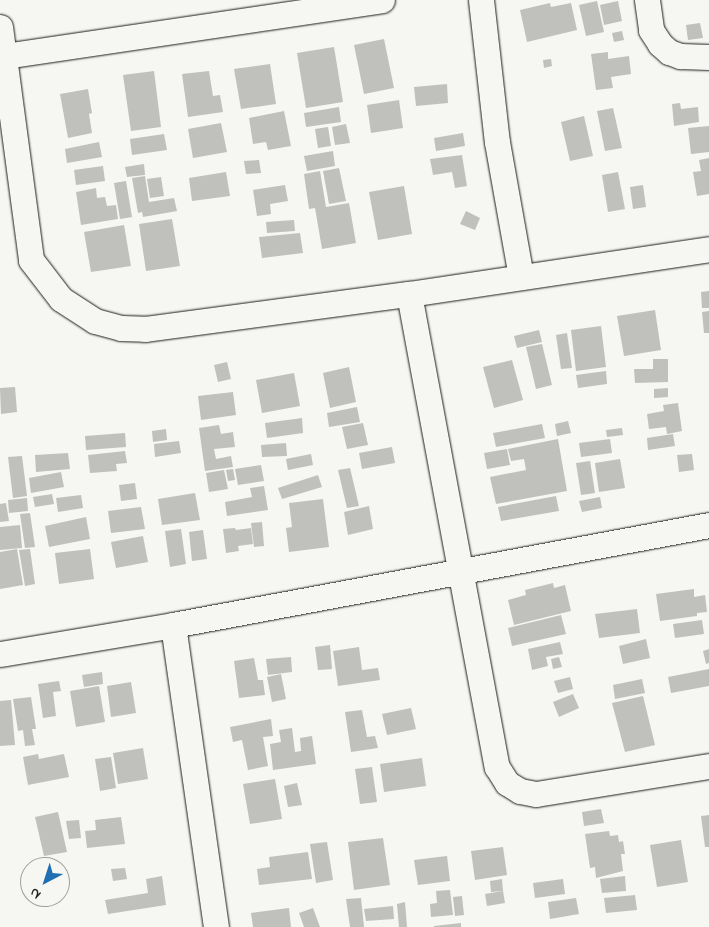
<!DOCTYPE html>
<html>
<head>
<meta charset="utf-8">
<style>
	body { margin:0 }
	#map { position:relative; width:709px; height:927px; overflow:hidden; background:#f6f6f2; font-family:"Indie Flower",sans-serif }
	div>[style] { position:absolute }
	.building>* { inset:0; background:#c0c0bd }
	.roads { filter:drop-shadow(0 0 1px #1c1c1c) drop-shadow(0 0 1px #1c1c1c) }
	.minor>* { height:25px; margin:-12.5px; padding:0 12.5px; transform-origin:12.5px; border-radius:12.5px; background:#f6f6f2 }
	span { translate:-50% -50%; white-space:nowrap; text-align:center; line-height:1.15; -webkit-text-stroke:4px #f6f6f2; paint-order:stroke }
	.north { position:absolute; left:20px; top:857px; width:50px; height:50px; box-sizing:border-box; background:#f6f6f2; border:1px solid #9f9f9c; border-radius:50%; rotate:220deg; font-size:14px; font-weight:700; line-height:20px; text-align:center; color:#1c1c1c }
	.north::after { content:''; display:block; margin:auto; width:18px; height:22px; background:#1f6fb2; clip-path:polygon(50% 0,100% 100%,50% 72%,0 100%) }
</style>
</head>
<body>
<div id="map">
	<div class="building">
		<div style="clip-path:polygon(597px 1px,604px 32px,586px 36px,579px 5px)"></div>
		<div style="clip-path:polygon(618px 1px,622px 21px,604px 25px,600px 5px)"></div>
		<div style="clip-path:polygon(550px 3px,551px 7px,571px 3px,577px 30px,527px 42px,520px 10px)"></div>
		<div style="clip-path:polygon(700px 23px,703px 38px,688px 40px,686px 25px)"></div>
		<div style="clip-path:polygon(622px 31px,624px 40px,614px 42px,612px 33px)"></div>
		<div style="clip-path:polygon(384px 39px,394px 88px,364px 94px,354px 45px)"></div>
		<div style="clip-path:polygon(334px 47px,343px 102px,306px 108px,297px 53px)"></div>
		<div style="clip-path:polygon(608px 52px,608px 59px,629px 56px,631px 74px,611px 77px,613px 88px,596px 90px,591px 54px)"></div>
		<div style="clip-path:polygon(551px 59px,552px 66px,544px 68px,543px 60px)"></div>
		<div style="clip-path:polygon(270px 64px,276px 104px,241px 109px,234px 69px)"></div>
		<div style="clip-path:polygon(154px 71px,161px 127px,131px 131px,123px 75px)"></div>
		<div style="clip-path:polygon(209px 71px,213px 96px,220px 95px,223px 112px,188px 117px,182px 74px)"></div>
		<div style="clip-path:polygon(447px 84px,448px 103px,416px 106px,414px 87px)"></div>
		<div style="clip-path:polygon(88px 89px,92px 113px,89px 114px,92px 133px,68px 138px,60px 94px)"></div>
		<div style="clip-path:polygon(399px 100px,403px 128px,371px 133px,367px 105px)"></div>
		<div style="clip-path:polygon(680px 103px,681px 109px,698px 107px,699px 122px,674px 126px,672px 104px)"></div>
		<div style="clip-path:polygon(339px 107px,341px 122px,306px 127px,304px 113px)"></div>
		<div style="clip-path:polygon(613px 108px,622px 148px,605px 151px,597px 111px)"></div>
		<div style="clip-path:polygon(284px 111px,291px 146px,268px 150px,266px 142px,253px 144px,249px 118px)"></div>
		<div style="clip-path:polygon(584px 116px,593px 156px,570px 161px,561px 122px)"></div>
		<div style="clip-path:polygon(221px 123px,227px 152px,193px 158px,188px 129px)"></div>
		<div style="clip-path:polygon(346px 124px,350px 143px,335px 145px,332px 127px)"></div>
		<div style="clip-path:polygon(709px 126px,709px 152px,691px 154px,688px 128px)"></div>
		<div style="clip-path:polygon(328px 127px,331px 146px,318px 148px,315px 129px)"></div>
		<div style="clip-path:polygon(463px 133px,465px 146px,436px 151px,434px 138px)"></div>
		<div style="clip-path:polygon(164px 134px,167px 150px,132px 155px,130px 139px)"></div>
		<div style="clip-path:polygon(99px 142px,102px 157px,67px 163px,65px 149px)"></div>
		<div style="clip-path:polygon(333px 151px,335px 166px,307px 171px,304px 156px)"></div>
		<div style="clip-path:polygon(462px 155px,467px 186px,455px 188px,452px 172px,433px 175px,430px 159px)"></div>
		<div style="clip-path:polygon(709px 158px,709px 194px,697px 196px,693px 172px,701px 171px,699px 160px)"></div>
		<div style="clip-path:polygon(259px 160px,261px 173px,246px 174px,244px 161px)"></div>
		<div style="clip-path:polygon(144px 164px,145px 175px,127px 177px,125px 167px)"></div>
		<div style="clip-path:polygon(103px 166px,105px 181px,76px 185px,74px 170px)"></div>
		<div style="clip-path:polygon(339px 168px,346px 201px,329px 204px,323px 171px)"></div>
		<div style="clip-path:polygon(320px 171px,326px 207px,349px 203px,356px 243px,322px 249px,315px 208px,309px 209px,304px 174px)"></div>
		<div style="clip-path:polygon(226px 172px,230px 196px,192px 201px,189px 178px)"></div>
		<div style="clip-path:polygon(618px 172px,625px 209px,608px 212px,602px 175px)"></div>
		<div style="clip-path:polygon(145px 176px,149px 202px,174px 198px,177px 211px,143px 217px,142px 212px,138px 213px,132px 178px)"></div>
		<div style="clip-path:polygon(161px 177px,164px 196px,150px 198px,147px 179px)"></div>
		<div style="clip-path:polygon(126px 181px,132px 217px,120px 219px,114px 183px)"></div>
		<div style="clip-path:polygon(285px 185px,288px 201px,270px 204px,271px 214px,257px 216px,253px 190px)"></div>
		<div style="clip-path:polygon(643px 185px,646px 207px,633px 209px,630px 187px)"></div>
		<div style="clip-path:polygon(404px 186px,412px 234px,378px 240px,369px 192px)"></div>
		<div style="clip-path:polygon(96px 188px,97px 198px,105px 197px,107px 206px,116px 205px,118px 219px,81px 225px,76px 192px)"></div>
		<div style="clip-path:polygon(466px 211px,480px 218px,475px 230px,460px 224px)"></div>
		<div style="clip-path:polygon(172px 219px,180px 266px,146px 271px,139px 224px)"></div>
		<div style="clip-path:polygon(294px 220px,295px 231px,267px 233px,266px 222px)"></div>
		<div style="clip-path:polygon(124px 225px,131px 266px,91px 272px,84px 232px)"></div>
		<div style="clip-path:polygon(300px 233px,303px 253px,262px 258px,259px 237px)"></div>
		<div style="clip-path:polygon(709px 291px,709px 308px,702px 308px,701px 292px)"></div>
		<div style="clip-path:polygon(655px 310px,661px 350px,624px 356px,617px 316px)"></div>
		<div style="clip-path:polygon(709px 311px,709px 333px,704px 333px,702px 312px)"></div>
		<div style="clip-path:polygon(601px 326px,606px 367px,576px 371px,571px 330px)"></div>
		<div style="clip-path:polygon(539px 330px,542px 342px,517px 348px,514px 336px)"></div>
		<div style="clip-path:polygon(567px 333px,572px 368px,561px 369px,556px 335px)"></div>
		<div style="clip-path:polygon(542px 344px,552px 385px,536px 389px,526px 347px)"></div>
		<div style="clip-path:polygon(653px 359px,668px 359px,668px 382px,635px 383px,634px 369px,653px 369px)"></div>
		<div style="clip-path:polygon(512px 360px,523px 400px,494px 408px,483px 367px)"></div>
		<div style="clip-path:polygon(227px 362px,231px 379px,218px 382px,214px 365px)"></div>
		<div style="clip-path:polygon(349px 367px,356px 402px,330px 408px,323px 373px)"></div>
		<div style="clip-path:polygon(606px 371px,607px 384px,578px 388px,576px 375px)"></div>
		<div style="clip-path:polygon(294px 373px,300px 406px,262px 413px,256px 380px)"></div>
		<div style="clip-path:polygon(15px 387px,17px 412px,1px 414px,0 388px)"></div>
		<div style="clip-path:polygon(668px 388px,668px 397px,654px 398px,654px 389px)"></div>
		<div style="clip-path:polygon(233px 392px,236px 415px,201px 420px,198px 396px)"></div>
		<div style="clip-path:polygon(678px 403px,682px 431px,667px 434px,666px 427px,649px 429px,647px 414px,664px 411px,663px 405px)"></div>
		<div style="clip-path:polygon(357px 407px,360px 422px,329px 427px,327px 413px)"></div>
		<div style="clip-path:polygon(302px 418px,303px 433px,267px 438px,265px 423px)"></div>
		<div style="clip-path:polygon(568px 421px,571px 433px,557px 436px,555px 424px)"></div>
		<div style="clip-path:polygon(363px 423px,368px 445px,347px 449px,342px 427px)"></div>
		<div style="clip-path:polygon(542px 424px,545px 438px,496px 447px,493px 433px)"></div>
		<div style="clip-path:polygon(219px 425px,221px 434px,233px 432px,235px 447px,214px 449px,216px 459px,231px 456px,233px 467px,205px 471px,199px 428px)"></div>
		<div style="clip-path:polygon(622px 428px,623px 435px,607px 437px,606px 430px)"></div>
		<div style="clip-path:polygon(166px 429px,167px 440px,153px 442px,152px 431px)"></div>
		<div style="clip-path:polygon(125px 433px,126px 447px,86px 450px,85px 436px)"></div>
		<div style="clip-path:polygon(673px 434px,675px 446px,648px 450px,647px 438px)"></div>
		<div style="clip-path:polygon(558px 439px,567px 491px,496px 504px,490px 477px,526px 470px,524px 459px,511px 461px,508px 449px)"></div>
		<div style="clip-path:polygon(610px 439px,612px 453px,581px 457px,579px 443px)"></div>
		<div style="clip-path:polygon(179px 441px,181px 453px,155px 457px,154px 444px)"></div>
		<div style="clip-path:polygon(286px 443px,287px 456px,262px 457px,261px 445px)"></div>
		<div style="clip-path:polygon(392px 447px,395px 463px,362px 469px,359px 453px)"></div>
		<div style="clip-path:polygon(507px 449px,510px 465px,487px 469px,484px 453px)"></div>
		<div style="clip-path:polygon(125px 451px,127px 463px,116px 464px,117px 471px,90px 473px,88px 455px)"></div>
		<div style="clip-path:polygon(68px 453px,70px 469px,36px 472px,35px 455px)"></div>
		<div style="clip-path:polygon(311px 454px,313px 465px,288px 470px,286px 459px)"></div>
		<div style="clip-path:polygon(692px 454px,694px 470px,679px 472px,677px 455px)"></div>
		<div style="clip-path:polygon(22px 456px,27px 496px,13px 498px,8px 457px)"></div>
		<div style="clip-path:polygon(620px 459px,625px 488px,599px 492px,595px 463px)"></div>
		<div style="clip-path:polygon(590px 461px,595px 493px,581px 495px,576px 463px)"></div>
		<div style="clip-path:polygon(261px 465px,264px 481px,238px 485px,235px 469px)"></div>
		<div style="clip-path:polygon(350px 468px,359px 506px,347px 508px,338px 470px)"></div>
		<div style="clip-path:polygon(233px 469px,235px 480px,228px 481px,226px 470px)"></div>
		<div style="clip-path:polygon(224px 470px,228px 489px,209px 492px,206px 473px)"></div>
		<div style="clip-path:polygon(61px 472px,64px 487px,31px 493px,29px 478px)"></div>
		<div style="clip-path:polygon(318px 475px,322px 487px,282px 499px,278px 488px)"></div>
		<div style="clip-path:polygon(135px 483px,137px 499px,121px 501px,119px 485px)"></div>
		<div style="clip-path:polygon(264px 486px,268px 510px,227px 516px,225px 502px,252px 497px,250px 488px)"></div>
		<div style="clip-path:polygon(195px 493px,200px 520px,162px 525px,158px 499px)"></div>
		<div style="clip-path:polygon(52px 494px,54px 504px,35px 507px,33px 497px)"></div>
		<div style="clip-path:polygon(81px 495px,83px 508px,58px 512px,56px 498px)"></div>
		<div style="clip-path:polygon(556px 496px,559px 511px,501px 521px,498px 507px)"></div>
		<div style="clip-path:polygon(600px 497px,602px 508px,582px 512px,579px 501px)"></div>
		<div style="clip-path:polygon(27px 498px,28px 511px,9px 513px,8px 500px)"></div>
		<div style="clip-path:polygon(323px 499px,329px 547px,289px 552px,286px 528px,292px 527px,289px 503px)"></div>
		<div style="clip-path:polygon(6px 503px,9px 521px,0 522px,0 504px)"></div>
		<div style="clip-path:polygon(369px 506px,373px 529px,348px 535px,344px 512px)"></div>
		<div style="clip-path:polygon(141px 507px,145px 529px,111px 533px,108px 511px)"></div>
		<div style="clip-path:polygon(30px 513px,35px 547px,25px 548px,20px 514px)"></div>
		<div style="clip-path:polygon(86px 517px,90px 539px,49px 547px,45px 526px)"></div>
		<div style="clip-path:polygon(262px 522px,264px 546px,254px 547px,251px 523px)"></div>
		<div style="clip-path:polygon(20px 525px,22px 548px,0 550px,0 527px)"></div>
		<div style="clip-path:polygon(235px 528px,236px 530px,251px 528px,253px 544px,238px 546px,239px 551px,226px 553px,223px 529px)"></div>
		<div style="clip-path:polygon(181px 529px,186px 564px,170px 567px,165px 531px)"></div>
		<div style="clip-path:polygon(203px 530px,207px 559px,192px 561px,189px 532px)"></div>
		<div style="clip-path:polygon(143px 536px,148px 562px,116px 568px,111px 542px)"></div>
		<div style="clip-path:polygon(17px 549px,23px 585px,0 589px,0 552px)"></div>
		<div style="clip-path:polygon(30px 549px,35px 584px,25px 586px,19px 550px)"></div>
		<div style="clip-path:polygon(90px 549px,94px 579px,59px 584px,55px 553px)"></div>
		<div style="clip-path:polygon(553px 583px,554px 588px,565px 585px,571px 611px,514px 625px,508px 600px,526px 595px,525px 590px)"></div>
		<div style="clip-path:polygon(694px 589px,694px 597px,705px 595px,707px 612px,697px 613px,697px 616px,660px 621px,656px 594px)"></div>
		<div style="clip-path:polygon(637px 609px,640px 633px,599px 638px,595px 614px)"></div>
		<div style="clip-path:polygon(561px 615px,566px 634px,512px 646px,508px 628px)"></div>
		<div style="clip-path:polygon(702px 620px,704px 634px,675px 638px,673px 624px)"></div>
		<div style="clip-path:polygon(646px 639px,650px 658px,623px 664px,619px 646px)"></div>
		<div style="clip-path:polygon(560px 642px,563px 654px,546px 657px,548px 666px,532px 670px,528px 649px)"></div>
		<div style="clip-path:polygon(330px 645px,332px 669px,318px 670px,315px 647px)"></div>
		<div style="clip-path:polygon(359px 647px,362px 670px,378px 668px,380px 680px,338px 686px,333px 651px)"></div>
		<div style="clip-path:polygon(709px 649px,709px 663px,706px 664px,703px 651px)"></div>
		<div style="clip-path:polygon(291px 657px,292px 672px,268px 675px,266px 659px)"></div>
		<div style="clip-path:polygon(559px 657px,562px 667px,553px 669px,551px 659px)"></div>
		<div style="clip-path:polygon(254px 658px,258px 680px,263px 680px,265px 695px,239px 698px,234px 661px)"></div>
		<div style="clip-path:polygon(709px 669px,709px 686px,671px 693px,668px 677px)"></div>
		<div style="clip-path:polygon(102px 672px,103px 684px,84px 687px,82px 675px)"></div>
		<div style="clip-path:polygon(281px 674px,286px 699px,272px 702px,267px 677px)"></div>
		<div style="clip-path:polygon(570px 677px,573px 689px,558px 693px,554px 681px)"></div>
		<div style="clip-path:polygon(642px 679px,645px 693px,615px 699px,613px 685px)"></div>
		<div style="clip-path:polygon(59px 681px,61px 691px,53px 692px,56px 716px,43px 718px,38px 684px)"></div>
		<div style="clip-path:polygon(131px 682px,136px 713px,111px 717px,107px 686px)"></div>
		<div style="clip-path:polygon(99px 686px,105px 722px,76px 727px,70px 691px)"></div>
		<div style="clip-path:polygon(573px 694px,579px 708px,559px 717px,553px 702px)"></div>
		<div style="clip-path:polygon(643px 696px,655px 745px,625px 752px,612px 703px)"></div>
		<div style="clip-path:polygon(31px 697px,36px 729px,32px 729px,35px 745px,25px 746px,23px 730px,18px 731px,13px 699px)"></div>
		<div style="clip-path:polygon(11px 700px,15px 745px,0 746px,0 701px)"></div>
		<div style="clip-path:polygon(411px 708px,416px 729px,387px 735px,382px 714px)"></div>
		<div style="clip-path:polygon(362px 710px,367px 737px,375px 736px,378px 748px,351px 752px,345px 712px)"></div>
		<div style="clip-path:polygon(271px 719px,273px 736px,263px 737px,268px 766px,248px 770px,242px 740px,233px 742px,230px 727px)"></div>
		<div style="clip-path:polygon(292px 728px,295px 752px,301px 751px,300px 738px,312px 736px,316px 764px,273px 770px,270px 744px,281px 742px,279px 730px)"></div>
		<div style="clip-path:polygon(143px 748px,148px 779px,118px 784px,113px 753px)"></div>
		<div style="clip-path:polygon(38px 754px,39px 759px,64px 754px,69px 777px,28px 785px,23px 757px)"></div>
		<div style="clip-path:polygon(111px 757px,116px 788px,100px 791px,95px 759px)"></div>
		<div style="clip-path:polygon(422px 758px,426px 786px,384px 792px,380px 764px)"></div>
		<div style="clip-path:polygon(372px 767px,377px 802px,360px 804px,355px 769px)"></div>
		<div style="clip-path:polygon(275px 779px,282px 819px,250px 824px,243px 784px)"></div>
		<div style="clip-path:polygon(297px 783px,302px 805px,288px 807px,284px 786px)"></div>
		<div style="clip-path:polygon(601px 809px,604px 823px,584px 826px,582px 812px)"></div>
		<div style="clip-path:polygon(58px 812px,67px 852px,44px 856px,35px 817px)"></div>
		<div style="clip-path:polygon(709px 815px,709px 847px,705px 847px,701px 816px)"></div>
		<div style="clip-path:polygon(121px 817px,125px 844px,87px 848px,85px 831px,96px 830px,95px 820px)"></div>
		<div style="clip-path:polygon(79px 820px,81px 838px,69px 839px,66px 821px)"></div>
		<div style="clip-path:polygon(609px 831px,610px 836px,618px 835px,619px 842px,623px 841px,625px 854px,621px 854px,623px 871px,596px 878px,595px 867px,590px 868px,585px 834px)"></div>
		<div style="clip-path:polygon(383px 838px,390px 885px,354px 890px,348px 842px)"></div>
		<div style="clip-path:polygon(681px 840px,688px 882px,657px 887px,650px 845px)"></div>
		<div style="clip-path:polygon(327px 842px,333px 880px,316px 883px,310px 844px)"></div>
		<div style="clip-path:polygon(503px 847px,507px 875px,475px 880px,471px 851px)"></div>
		<div style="clip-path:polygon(308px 852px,312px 879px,259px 885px,257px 869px,270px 867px,269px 857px)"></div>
		<div style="clip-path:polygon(447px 856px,450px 881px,418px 885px,414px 860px)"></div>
		<div style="clip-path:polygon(125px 868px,127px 879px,113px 881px,111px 869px)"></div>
		<div style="clip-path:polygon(67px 870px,70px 885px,60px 887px,60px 871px)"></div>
		<div style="clip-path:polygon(162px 876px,166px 905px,108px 914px,105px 900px,148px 893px,146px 879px)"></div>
		<div style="clip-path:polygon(625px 876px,626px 891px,602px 893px,600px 879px)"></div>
		<div style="clip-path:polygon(502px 879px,503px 891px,491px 892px,490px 881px)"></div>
		<div style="clip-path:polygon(563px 879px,565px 894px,535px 898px,533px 883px)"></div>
		<div style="clip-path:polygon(450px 890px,453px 915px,431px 917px,430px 904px,437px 903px,436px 891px)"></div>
		<div style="clip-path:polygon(503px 891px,505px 903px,487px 906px,485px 894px)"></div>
		<div style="clip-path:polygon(635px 895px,637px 910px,606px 913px,604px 898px)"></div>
		<div style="clip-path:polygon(462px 896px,464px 915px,455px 916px,453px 897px)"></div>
		<div style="clip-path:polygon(361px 898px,364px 927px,350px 927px,346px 899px)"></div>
		<div style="clip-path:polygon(576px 898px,579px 914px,550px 919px,548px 902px)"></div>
		<div style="clip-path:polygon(405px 902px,407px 927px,399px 927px,397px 904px)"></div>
		<div style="clip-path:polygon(393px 906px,394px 919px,366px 921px,364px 909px)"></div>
		<div style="clip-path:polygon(289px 908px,291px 927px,253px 927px,251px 913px)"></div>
		<div style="clip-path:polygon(313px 908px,320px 927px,304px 927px,299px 913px)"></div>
		<div style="clip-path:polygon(461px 923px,461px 927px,434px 927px,434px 926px)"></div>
	</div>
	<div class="roads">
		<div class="minor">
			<div style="left:481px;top:0;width:143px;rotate:83.6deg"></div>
			<div style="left:497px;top:142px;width:137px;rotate:79.9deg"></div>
			<div style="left:647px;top:0;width:30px;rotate:82deg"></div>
			<div style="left:651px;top:30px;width:17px;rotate:57deg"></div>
			<div style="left:660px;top:44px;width:12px;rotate:42deg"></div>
			<div style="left:669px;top:52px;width:12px;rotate:20deg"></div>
			<div style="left:680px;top:56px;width:29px;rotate:2deg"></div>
			<div style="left:0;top:27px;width:235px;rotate:82.4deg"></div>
			<div style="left:31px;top:260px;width:49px;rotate:52.4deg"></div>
			<div style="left:61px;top:299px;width:40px;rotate:32.9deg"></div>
			<div style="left:95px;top:321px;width:27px;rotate:15deg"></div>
			<div style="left:121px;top:328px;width:24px;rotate:2deg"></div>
			<div style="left:145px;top:329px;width:266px;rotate:-7.6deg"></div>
			<div style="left:409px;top:294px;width:303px;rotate:-8.5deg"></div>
			<div style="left:4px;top:56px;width:382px;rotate:-8.4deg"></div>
			<div style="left:409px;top:294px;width:481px;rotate:79.5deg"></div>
			<div style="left:497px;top:767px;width:19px;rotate:58deg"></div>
			<div style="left:507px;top:783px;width:15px;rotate:32deg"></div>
			<div style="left:520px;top:791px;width:16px;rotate:11deg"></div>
			<div style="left:536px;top:794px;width:175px;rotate:-9.2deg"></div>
			<div style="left:173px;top:625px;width:305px;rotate:81.9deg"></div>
			<div style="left:0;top:654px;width:175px;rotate:-9.5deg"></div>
			<div style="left:173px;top:625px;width:545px;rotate:-10.57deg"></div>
		</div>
	</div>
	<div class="north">N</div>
</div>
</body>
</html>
